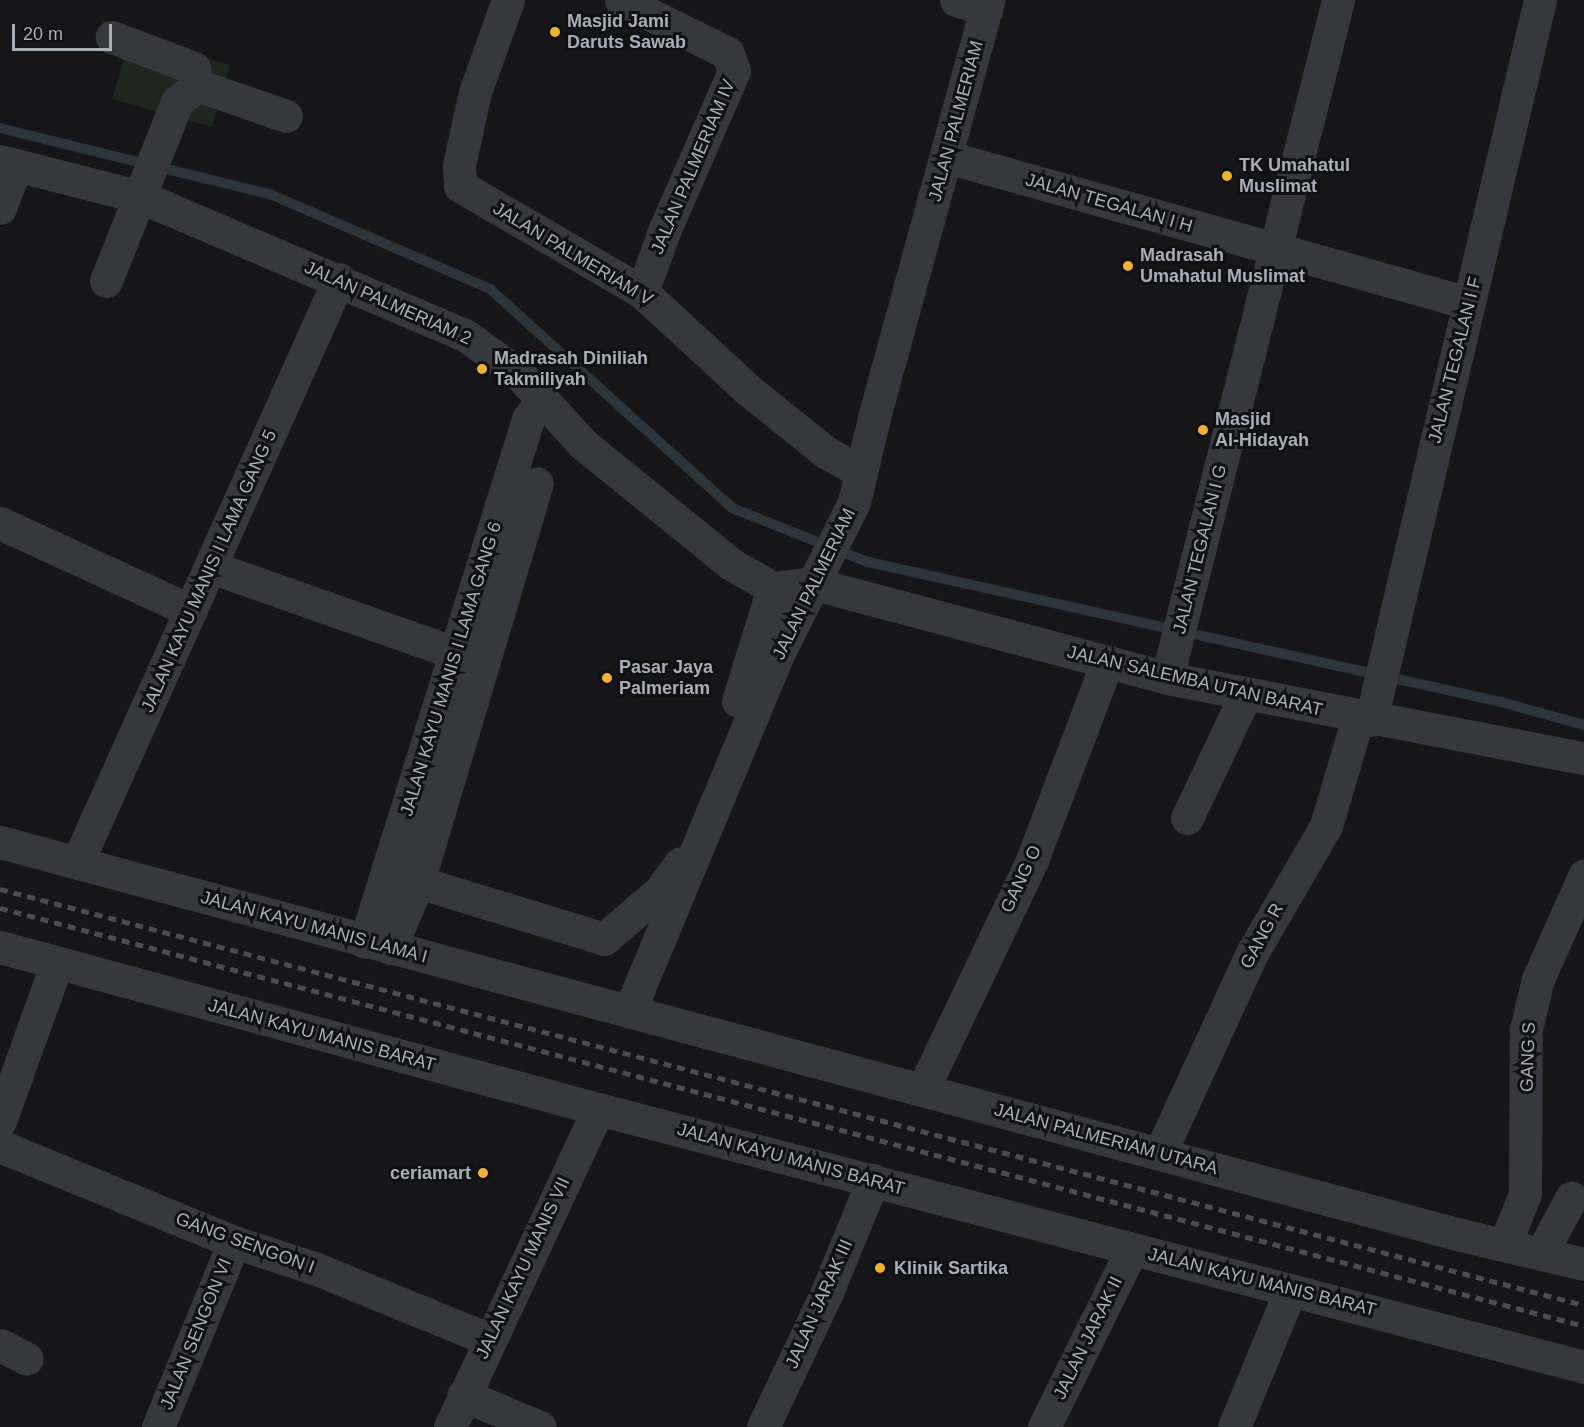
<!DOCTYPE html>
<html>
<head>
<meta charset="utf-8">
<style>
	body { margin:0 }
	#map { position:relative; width:1584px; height:1427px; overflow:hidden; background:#161618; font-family:Helvetica,sans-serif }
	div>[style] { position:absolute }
	.green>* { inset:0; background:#1e261f }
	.stream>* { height:10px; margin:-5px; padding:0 5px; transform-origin:5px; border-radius:5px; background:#2c353c }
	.minor>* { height:33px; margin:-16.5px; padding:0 16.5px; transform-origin:16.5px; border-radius:16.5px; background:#37383d }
	.rail>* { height:4.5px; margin-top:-2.25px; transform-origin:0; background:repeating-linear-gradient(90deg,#4a4c52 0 8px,transparent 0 14px) }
	.dots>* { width:16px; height:16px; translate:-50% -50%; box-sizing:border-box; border:3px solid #111113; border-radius:50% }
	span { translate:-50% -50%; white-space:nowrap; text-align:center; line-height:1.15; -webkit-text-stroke:6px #111113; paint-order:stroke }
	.poi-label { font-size:18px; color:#a8adb8; font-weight:700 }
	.left { translate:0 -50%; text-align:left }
	.right { translate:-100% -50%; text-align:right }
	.street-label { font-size:18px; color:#a8adb8 }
	.scale { position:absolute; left:12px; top:24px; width:100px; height:27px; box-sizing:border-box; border:3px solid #a8adb8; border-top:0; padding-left:8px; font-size:18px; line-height:21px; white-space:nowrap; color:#a8adb8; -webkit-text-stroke:4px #111113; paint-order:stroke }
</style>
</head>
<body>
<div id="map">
	<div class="green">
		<div style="clip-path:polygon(130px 37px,230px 65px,212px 127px,112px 99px)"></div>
	</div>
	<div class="stream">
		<div style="left:0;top:128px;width:280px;rotate:13.8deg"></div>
		<div style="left:272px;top:195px;width:237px;rotate:23.3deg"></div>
		<div style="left:490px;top:289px;width:326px;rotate:42.1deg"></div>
		<div style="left:732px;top:508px;width:146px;rotate:21.7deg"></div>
		<div style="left:868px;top:562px;width:648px;rotate:12.47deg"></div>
		<div style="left:1501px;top:702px;width:86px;rotate:15.5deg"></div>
	</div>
	<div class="minor">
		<div style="left:508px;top:0;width:98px;rotate:109.7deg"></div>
		<div style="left:475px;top:92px;width:75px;rotate:102.4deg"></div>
		<div style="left:459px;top:165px;width:21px;rotate:87deg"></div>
		<div style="left:460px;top:186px;width:211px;rotate:30.2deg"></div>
		<div style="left:642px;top:292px;width:143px;rotate:42.7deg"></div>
		<div style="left:747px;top:389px;width:102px;rotate:38.7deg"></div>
		<div style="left:827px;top:453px;width:38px;rotate:29deg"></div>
		<div style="left:621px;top:0;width:119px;rotate:26.4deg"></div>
		<div style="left:728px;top:53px;width:19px;rotate:72deg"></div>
		<div style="left:734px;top:71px;width:172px;rotate:113.6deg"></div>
		<div style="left:665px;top:229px;width:67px;rotate:110.1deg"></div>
		<div style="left:956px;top:0;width:32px;rotate:18deg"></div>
		<div style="left:197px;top:85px;width:94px;rotate:19.2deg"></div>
		<div style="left:947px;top:157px;width:542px;rotate:15.63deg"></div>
		<div style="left:0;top:161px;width:146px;rotate:14.3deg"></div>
		<div style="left:141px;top:197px;width:352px;rotate:23.1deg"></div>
		<div style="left:465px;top:335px;width:68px;rotate:36deg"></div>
		<div style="left:520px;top:375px;width:93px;rotate:47.6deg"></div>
		<div style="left:583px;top:444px;width:191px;rotate:39deg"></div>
		<div style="left:731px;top:564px;width:48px;rotate:29.7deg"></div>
		<div style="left:773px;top:588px;width:38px;rotate:-7deg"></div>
		<div style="left:811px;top:583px;width:368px;rotate:14.9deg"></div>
		<div style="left:1167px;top:678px;width:425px;rotate:10.9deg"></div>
		<div style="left:0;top:208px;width:46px;rotate:-69.6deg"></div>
		<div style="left:106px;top:281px;width:193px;rotate:-68.4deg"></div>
		<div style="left:177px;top:102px;width:26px;rotate:-40deg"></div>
		<div style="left:197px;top:85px;width:17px;rotate:-100deg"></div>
		<div style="left:194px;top:68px;width:88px;rotate:-159.3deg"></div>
		<div style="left:0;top:523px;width:210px;rotate:24.7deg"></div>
		<div style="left:211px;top:567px;width:256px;rotate:19.4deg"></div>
		<div style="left:1167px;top:678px;width:699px;rotate:-75.84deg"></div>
		<div style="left:738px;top:701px;width:118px;rotate:-72.8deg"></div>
		<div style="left:1371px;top:720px;width:740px;rotate:-76.79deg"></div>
		<div style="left:1187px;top:818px;width:137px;rotate:-64.6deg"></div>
		<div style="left:0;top:842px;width:1513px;rotate:15.06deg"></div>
		<div style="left:1461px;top:1235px;width:126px;rotate:13.3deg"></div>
		<div style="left:77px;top:863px;width:640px;rotate:-65.84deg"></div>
		<div style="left:418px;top:882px;width:195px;rotate:17deg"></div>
		<div style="left:604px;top:939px;width:74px;rotate:-40.6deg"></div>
		<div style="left:660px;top:891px;width:34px;rotate:-54deg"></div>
		<div style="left:365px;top:942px;width:548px;rotate:-72.69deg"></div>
		<div style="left:528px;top:419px;width:25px;rotate:-53deg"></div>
		<div style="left:0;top:947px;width:620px;rotate:15.16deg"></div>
		<div style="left:598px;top:1109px;width:1019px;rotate:14.66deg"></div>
		<div style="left:390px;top:948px;width:72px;rotate:-67deg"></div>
		<div style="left:418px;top:882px;width:416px;rotate:-73.4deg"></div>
		<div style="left:629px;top:1012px;width:392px;rotate:-67.4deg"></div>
		<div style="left:780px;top:650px;width:165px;rotate:-63.4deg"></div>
		<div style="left:854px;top:502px;width:90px;rotate:-76.6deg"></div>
		<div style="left:875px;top:414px;width:429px;rotate:-74.7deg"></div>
		<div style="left:923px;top:1089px;width:254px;rotate:-64.5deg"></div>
		<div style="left:1032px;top:860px;width:211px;rotate:-69.2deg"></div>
		<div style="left:0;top:1121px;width:168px;rotate:-70.2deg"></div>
		<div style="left:0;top:1146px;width:253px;rotate:22.3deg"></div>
		<div style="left:234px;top:1242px;width:84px;rotate:18deg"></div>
		<div style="left:314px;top:1268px;width:190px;rotate:22.2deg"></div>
		<div style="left:1160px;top:1153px;width:220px;rotate:-65.3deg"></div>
		<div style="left:1252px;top:953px;width:147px;rotate:-59.8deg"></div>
		<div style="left:1326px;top:826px;width:114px;rotate:-73.6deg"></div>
		<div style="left:1505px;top:1244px;width:54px;rotate:-68.2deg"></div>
		<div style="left:1525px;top:1194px;width:165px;rotate:-89.7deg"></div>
		<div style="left:1526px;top:1029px;width:51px;rotate:-76.5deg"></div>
		<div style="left:1538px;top:979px;width:113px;rotate:-65.9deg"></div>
		<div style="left:1541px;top:1254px;width:64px;rotate:-61.8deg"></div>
		<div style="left:0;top:1345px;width:30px;rotate:27deg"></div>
		<div style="left:463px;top:1395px;width:83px;rotate:22.6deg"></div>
		<div style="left:158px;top:1427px;width:200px;rotate:-67.7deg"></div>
		<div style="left:450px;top:1427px;width:351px;rotate:-65deg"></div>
		<div style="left:763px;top:1427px;width:149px;rotate:-64.6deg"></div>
		<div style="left:827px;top:1292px;width:121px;rotate:-67.7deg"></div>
		<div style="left:1044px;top:1427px;width:199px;rotate:-63.7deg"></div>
		<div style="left:1234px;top:1427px;width:147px;rotate:-67.6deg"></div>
	</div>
	<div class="rail">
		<div style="left:0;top:889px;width:1638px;rotate:14.72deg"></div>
		<div style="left:0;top:908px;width:1638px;rotate:14.78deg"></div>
	</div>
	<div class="dots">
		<div style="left:555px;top:32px;background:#f2b134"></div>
		<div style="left:1227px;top:176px;background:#f2b134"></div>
		<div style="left:1128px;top:266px;background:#f2b134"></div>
		<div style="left:482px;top:369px;background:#f2b134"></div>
		<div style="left:1203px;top:430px;background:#f2b134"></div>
		<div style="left:607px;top:678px;background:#f2b134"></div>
		<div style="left:483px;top:1173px;background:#f2b134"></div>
		<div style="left:880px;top:1268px;background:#f2b134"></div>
	</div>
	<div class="poi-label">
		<span class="left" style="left:567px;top:32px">Masjid Jami<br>Daruts Sawab</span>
		<span class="left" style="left:1239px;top:176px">TK Umahatul<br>Muslimat</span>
		<span class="left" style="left:1140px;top:266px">Madrasah<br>Umahatul Muslimat</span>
		<span class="left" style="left:494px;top:369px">Madrasah Diniliah<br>Takmiliyah</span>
		<span class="left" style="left:1215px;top:430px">Masjid<br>Al-Hidayah</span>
		<span class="left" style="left:619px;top:678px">Pasar Jaya<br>Palmeriam</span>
		<span class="right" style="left:471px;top:1173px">ceriamart</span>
		<span class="left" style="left:894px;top:1268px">Klinik Sartika</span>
	</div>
	<div class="street-label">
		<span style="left:956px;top:121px;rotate:-75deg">JALAN PALMERIAM</span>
		<span style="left:693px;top:167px;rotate:-67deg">JALAN PALMERIAM IV</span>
		<span style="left:1109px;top:203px;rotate:16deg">JALAN TEGALAN I H</span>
		<span style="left:573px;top:254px;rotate:31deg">JALAN PALMERIAM V</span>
		<span style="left:388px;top:303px;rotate:24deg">JALAN PALMERIAM 2</span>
		<span style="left:1455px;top:360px;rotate:-76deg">JALAN TEGALAN I F</span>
		<span style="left:1200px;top:549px;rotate:-76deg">JALAN TEGALAN I G</span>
		<span style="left:209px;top:571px;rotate:-66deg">JALAN KAYU MANIS I LAMA GANG 5</span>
		<span style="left:814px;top:584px;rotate:-64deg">JALAN PALMERIAM</span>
		<span style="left:451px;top:669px;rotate:-73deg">JALAN KAYU MANIS I LAMA GANG 6</span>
		<span style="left:1195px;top:681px;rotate:13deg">JALAN SALEMBA UTAN BARAT</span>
		<span style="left:1021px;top:879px;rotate:-65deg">GANG O</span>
		<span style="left:314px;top:927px;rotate:15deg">JALAN KAYU MANIS LAMA I</span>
		<span style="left:1262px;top:936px;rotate:-62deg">GANG R</span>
		<span style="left:322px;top:1035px;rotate:15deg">JALAN KAYU MANIS BARAT</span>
		<span style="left:1528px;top:1057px;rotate:-88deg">GANG S</span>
		<span style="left:1106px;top:1139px;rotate:15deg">JALAN PALMERIAM UTARA</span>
		<span style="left:791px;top:1159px;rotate:15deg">JALAN KAYU MANIS BARAT</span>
		<span style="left:245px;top:1243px;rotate:20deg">GANG SENGON I</span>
		<span style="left:523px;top:1268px;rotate:-65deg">JALAN KAYU MANIS VII</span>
		<span style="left:1262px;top:1282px;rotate:14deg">JALAN KAYU MANIS BARAT</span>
		<span style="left:819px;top:1304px;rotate:-66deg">JALAN JARAK III</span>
		<span style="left:196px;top:1334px;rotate:-68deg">JALAN SENGON VI</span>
		<span style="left:1088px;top:1338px;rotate:-64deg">JALAN JARAK II</span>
	</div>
	<div class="scale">20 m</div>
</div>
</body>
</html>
